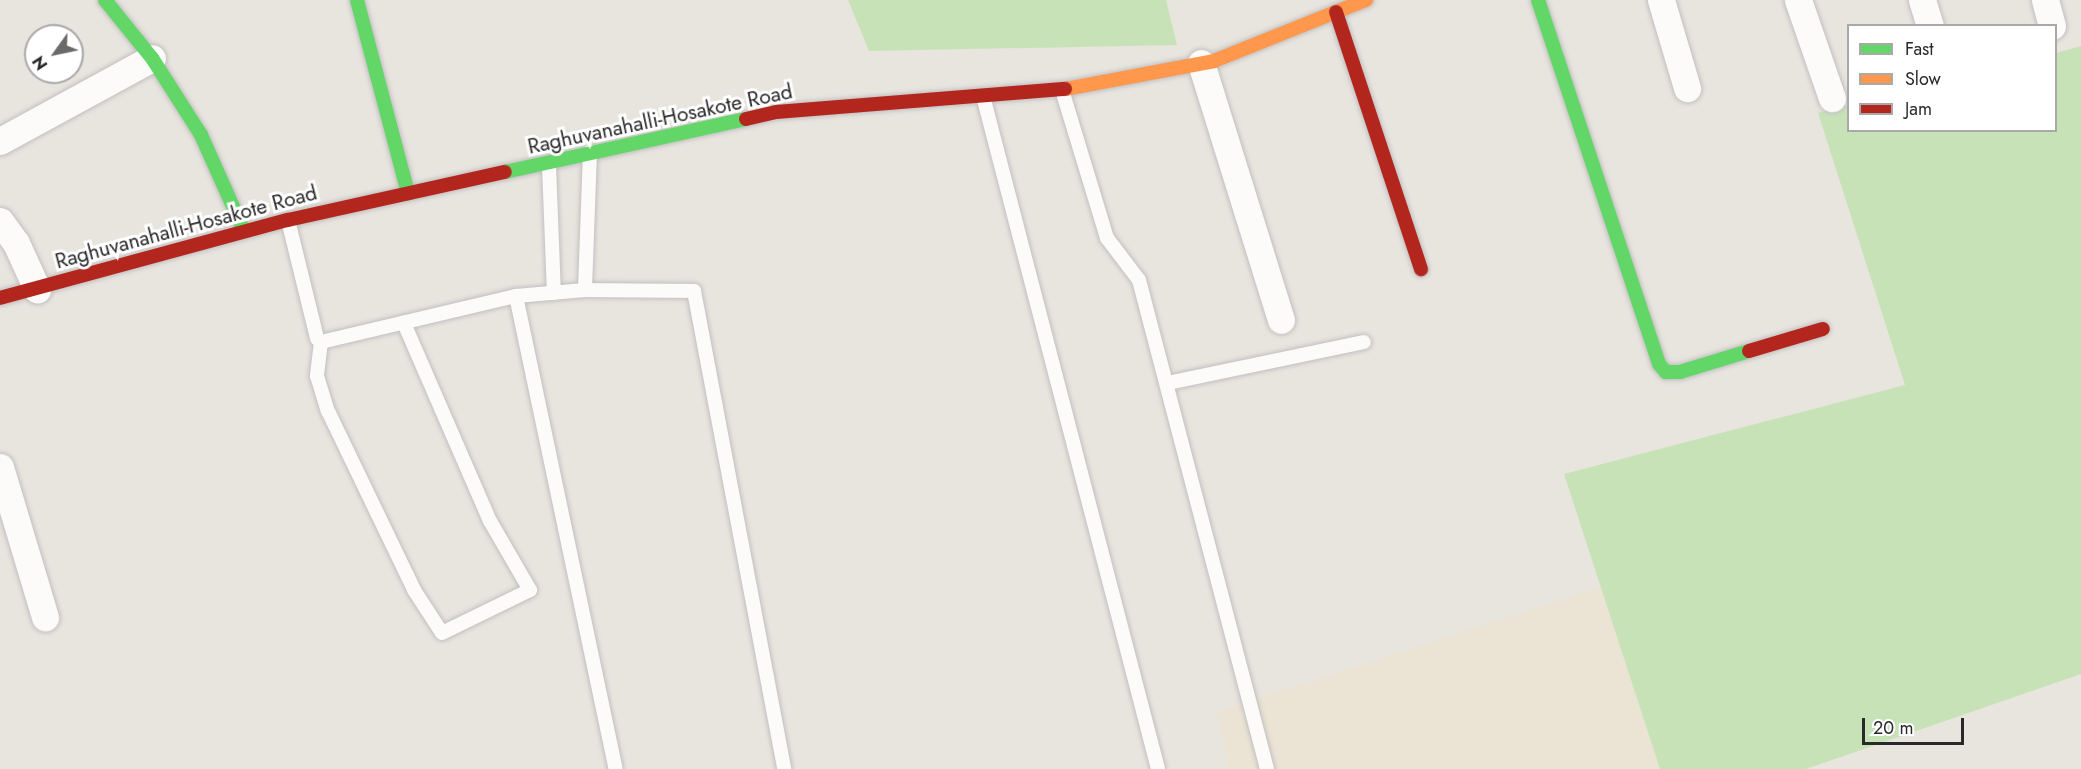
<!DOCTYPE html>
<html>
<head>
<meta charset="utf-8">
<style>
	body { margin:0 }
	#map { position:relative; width:2081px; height:769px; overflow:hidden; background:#e8e4de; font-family:Jost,sans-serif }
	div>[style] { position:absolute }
	.education>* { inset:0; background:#ebe3d3 }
	.green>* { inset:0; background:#c8e2b8 }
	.roads { filter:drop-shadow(0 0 2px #c1c0c0) drop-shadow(0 0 2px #c1c0c0) }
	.lane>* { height:14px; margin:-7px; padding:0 7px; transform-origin:7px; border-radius:7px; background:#fcfbfa }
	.street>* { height:27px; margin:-13.5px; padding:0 13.5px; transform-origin:13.5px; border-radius:13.5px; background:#fcfbfa }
	.fast>* { height:14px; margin:-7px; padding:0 7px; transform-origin:7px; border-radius:7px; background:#63d668 }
	.slow>* { height:14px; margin:-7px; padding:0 7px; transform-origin:7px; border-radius:7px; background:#ff974d }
	.jam>* { height:14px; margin:-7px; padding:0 7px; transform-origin:7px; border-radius:7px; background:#b3261e }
	span { translate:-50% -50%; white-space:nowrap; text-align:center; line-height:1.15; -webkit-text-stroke:6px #fff; paint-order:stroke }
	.street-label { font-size:21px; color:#292929 }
	.legend { position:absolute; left:1847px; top:24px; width:210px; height:108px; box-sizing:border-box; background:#fff; border:2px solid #a9a9a9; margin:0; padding:8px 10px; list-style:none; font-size:18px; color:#292929 }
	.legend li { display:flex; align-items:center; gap:12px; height:30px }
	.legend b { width:30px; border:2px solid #a9a9a9 }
	.north { position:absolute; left:24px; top:24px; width:60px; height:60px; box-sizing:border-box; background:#fff; border:2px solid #a9a9a9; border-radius:50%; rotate:237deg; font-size:16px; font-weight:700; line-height:24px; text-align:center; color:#292929 }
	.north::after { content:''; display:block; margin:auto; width:21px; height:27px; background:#6c6a68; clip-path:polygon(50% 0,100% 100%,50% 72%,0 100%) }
	.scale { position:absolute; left:1862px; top:718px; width:102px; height:27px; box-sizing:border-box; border:3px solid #292929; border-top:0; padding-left:8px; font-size:18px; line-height:21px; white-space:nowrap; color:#292929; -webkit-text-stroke:4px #fff; paint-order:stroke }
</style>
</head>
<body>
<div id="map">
	<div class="education">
		<div style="clip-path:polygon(1601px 587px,1660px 769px,1229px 769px,1217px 712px)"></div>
	</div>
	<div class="green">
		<div style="clip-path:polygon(848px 0,1166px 0,1177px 45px,869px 51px)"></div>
		<div style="clip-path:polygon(2081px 46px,2081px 674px,1806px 769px,1660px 769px,1564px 474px,1905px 385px,1818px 113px,1848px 105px,1848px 130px,2056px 130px,2056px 53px)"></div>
	</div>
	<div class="roads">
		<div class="lane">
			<div style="left:1062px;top:90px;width:155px;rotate:73.1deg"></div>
			<div style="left:1107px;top:238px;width:53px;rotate:52.7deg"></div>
			<div style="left:1139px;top:280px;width:505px;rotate:75.33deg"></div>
			<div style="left:983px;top:96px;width:695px;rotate:75.42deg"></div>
			<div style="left:590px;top:152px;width:138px;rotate:92.1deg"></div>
			<div style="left:585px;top:290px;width:109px;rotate:0.5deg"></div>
			<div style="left:694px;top:291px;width:486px;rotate:79.3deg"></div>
			<div style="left:549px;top:165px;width:128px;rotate:87.8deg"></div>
			<div style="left:288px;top:220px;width:122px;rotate:76.2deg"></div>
			<div style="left:317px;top:338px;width:6px;rotate:45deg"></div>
			<div style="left:321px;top:342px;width:200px;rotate:-13.3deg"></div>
			<div style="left:516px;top:296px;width:69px;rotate:-5deg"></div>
			<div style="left:516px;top:296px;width:483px;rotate:78.1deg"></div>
			<div style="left:321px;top:342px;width:34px;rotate:97deg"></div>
			<div style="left:317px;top:376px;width:37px;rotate:73deg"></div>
			<div style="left:328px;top:411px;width:199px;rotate:64.3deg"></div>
			<div style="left:414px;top:590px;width:51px;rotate:56.9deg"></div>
			<div style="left:442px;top:633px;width:98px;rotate:-26deg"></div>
			<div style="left:530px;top:590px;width:80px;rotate:-120.1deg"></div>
			<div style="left:490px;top:521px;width:216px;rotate:-113.5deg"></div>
			<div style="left:1168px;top:383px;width:200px;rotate:-11.8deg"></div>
		</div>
		<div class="street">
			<div style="left:1661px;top:0;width:92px;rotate:73.5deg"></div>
			<div style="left:1798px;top:0;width:104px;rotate:70.9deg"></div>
			<div style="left:1922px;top:0;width:27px;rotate:73deg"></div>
			<div style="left:2045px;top:0;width:27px;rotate:75deg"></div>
			<div style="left:1201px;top:63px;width:269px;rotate:72.7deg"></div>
			<div style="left:0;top:141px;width:173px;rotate:-28.6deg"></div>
			<div style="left:0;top:221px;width:27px;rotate:54deg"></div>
			<div style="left:16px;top:243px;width:51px;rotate:65.5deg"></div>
			<div style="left:0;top:467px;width:157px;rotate:73.3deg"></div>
		</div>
		<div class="fast">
			<div style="left:105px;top:0;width:75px;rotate:51deg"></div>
			<div style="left:152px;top:58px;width:91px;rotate:57.5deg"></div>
			<div style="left:201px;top:135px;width:105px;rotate:65.9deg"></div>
			<div style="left:357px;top:0;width:200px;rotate:75.2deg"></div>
			<div style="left:1538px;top:0;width:384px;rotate:71.6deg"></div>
			<div style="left:1659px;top:364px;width:11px;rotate:49deg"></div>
			<div style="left:1666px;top:372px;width:14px"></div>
			<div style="left:1680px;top:372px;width:72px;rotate:-16.9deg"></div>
			<div style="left:505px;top:172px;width:247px;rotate:-12.4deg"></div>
		</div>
		<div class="slow">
			<div style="left:1065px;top:89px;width:152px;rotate:-10.6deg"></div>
			<div style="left:1214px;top:61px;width:164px;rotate:-21.9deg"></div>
		</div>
		<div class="jam">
			<div style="left:1336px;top:12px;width:271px;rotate:71.7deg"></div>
			<div style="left:746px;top:119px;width:32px;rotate:-13deg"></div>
			<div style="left:777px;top:112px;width:289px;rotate:-4.6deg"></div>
			<div style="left:0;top:298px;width:298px;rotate:-15.2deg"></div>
			<div style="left:288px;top:220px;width:222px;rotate:-12.5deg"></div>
			<div style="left:1749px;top:351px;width:77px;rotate:-16.6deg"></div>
		</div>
	</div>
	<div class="street-label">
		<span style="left:660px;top:119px;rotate:-12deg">Raghuvanahalli-Hosakote Road</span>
		<span style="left:186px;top:227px;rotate:-15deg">Raghuvanahalli-Hosakote Road</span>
	</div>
	<ul class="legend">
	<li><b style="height:8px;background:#63d668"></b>Fast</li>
	<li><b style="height:8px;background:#ff974d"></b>Slow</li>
	<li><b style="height:8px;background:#b3261e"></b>Jam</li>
	</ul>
	<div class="north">N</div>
	<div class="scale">20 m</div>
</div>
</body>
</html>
